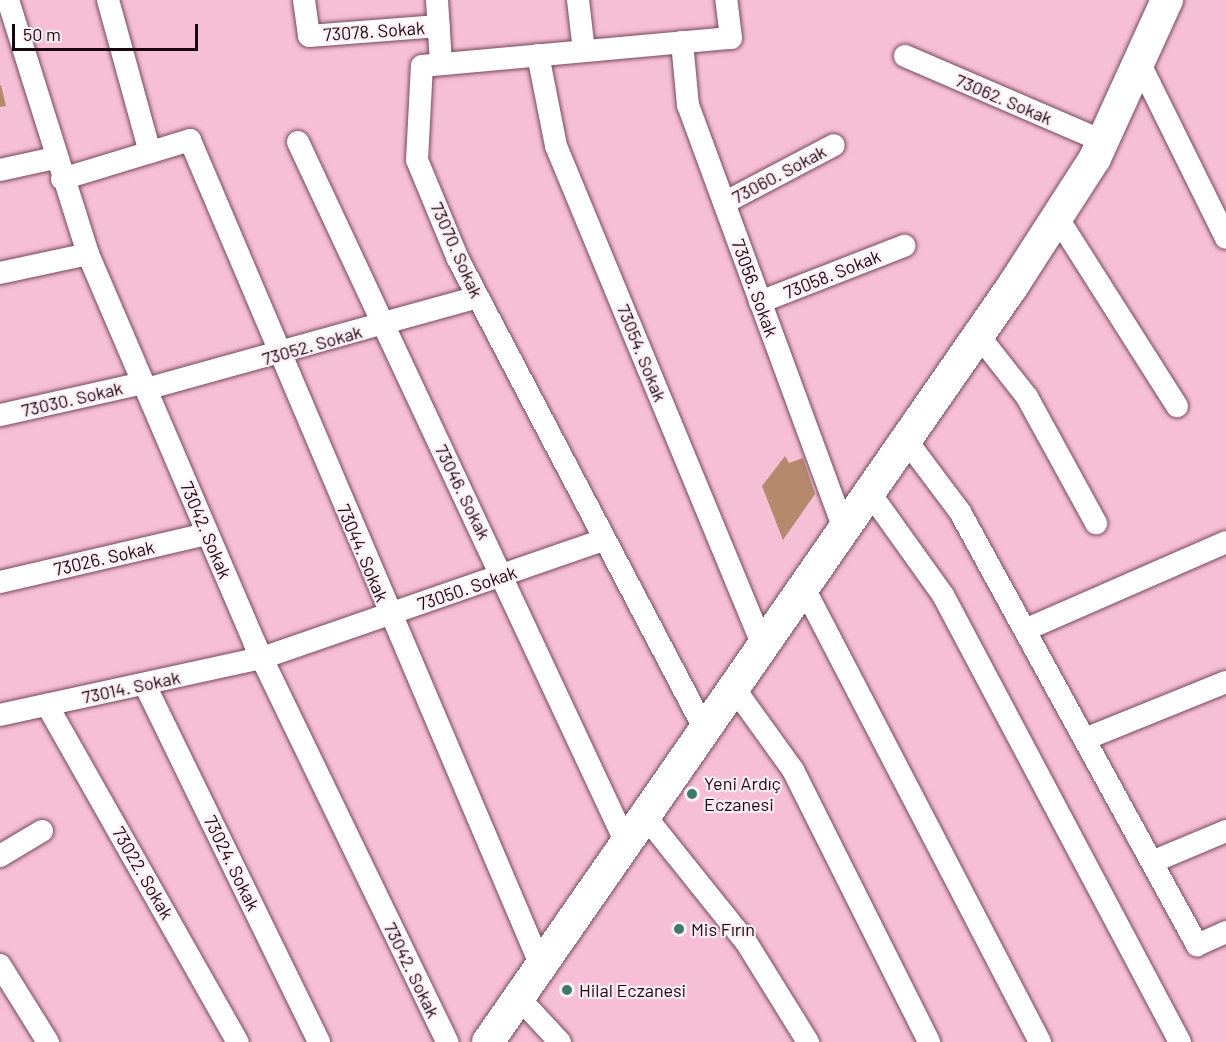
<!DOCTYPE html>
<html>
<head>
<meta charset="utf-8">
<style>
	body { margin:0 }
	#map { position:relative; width:1226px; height:1042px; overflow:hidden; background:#f6bfd5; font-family:Barlow,sans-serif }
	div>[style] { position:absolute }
	.building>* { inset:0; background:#b6886c }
	.roads { filter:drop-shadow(0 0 2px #77485c) drop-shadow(0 0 2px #77485c) }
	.street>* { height:22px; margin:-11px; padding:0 11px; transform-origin:11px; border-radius:11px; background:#fff }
	.secondary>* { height:32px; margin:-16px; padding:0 16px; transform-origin:16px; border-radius:16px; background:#fff }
	.dots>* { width:16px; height:16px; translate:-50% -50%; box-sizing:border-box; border:3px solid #feedf3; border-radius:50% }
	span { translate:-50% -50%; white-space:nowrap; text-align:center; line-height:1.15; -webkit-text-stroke:4.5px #feedf3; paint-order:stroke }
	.street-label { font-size:18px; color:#19070f }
	.poi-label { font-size:18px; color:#19070f }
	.left { translate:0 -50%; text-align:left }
	.scale { position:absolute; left:12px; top:24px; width:186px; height:27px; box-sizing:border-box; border:3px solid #19070f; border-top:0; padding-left:8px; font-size:18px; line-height:21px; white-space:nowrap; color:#19070f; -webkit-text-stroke:4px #feedf3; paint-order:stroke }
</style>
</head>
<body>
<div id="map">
	<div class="building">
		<div style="clip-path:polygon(1px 85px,6px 106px,0 107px,0 86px)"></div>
		<div style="clip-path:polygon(785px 456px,789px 463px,803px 458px,815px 494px,783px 540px,762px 486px)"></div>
	</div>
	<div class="roads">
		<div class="street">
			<div style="left:8px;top:0;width:266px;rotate:72.5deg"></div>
			<div style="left:88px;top:254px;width:424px;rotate:66.8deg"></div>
			<div style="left:255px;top:644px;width:442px;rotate:64.2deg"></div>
			<div style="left:108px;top:0;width:158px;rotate:74.6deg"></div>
			<div style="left:304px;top:0;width:36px;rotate:82deg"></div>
			<div style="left:309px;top:36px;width:130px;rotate:-4.4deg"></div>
			<div style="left:437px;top:0;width:64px;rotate:86.4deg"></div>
			<div style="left:578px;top:0;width:51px;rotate:83.3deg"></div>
			<div style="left:682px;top:42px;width:63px;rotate:84.6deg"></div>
			<div style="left:688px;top:105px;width:453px;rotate:69.8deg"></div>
			<div style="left:538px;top:55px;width:93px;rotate:78.8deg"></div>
			<div style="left:556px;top:146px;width:541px;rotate:67.51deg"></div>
			<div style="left:905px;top:56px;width:215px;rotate:23.3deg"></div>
			<div style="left:1139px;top:62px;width:196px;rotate:63.7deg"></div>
			<div style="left:298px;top:142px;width:774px;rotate:64.92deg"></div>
			<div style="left:0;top:170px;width:56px;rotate:-12.3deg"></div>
			<div style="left:62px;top:179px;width:134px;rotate:-16.9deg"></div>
			<div style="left:190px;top:140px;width:897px;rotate:66.98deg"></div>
			<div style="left:724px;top:203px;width:124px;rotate:-27.8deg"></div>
			<div style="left:1057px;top:217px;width:224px;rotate:57.6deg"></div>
			<div style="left:0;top:273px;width:90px;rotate:-12.2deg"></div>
			<div style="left:760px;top:302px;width:155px;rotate:-21.3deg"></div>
			<div style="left:979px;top:336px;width:78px;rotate:51.8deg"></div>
			<div style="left:1027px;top:397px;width:144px;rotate:61.3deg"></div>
			<div style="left:146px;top:389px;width:344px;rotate:-15.5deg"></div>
			<div style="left:0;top:415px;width:147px;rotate:-12.6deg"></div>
			<div style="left:906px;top:440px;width:90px;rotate:53.1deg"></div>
			<div style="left:960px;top:512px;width:494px;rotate:61.3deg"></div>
			<div style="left:1197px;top:945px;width:32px;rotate:-24deg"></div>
			<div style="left:870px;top:493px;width:125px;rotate:54.4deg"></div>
			<div style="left:943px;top:595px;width:506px;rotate:62.07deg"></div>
			<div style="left:0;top:582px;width:212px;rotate:-13.1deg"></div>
			<div style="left:804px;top:588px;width:512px;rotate:62.53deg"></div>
			<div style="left:1025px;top:630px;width:219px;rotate:-23.6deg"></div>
			<div style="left:145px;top:685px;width:397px;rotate:64deg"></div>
			<div style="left:734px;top:688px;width:101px;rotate:54.3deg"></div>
			<div style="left:793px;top:770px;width:304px;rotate:63.4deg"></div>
			<div style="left:47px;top:705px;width:387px;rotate:60.5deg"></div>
			<div style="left:0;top:715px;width:268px;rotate:-12.3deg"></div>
			<div style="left:262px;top:658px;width:361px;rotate:-19.1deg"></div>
			<div style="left:705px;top:730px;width:532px;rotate:-117.67deg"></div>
			<div style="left:458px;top:259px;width:107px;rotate:-112.5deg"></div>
			<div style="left:417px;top:160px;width:94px;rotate:-87deg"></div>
			<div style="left:422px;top:66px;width:310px;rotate:-5.2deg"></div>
			<div style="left:731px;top:38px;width:38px;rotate:-97deg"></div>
			<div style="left:1085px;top:739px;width:152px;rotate:-22deg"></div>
			<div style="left:645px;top:816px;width:161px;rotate:51.3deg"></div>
			<div style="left:746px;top:942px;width:118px;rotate:58.2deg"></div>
			<div style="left:0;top:856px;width:49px;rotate:-30.8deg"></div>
			<div style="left:1152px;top:862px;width:80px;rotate:-22.7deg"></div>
			<div style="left:0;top:965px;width:91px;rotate:58.1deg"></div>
			<div style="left:519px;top:998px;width:60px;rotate:47deg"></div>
		</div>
		<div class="secondary">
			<div style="left:488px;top:1042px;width:919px;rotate:-55.24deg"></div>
			<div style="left:1012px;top:287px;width:153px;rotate:-57.2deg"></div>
			<div style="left:1095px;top:158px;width:174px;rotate:-65.5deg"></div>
		</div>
	</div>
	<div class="dots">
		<div style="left:692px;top:794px;background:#3c7c6a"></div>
		<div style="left:679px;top:929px;background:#3c7c6a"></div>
		<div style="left:567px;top:990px;background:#3c7c6a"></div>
	</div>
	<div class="street-label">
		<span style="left:374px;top:31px;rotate:-4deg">73078. Sokak</span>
		<span style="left:1004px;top:99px;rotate:23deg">73062. Sokak</span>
		<span style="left:779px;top:174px;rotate:-28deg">73060. Sokak</span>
		<span style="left:457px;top:250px;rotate:66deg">73070. Sokak</span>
		<span style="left:832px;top:274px;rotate:-22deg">73058. Sokak</span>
		<span style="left:755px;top:288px;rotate:70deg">73056. Sokak</span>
		<span style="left:312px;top:345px;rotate:-16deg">73052. Sokak</span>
		<span style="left:642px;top:353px;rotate:68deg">73054. Sokak</span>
		<span style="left:72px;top:399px;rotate:-13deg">73030. Sokak</span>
		<span style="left:463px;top:492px;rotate:64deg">73046. Sokak</span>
		<span style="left:206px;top:530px;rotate:67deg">73042. Sokak</span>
		<span style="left:363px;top:553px;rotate:67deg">73044. Sokak</span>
		<span style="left:104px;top:558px;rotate:-13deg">73026. Sokak</span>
		<span style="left:467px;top:588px;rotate:-19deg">73050. Sokak</span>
		<span style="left:131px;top:687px;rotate:-12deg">73014. Sokak</span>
		<span style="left:232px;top:863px;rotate:64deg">73024. Sokak</span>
		<span style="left:143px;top:873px;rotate:60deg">73022. Sokak</span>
		<span style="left:412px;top:970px;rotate:64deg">73042. Sokak</span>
	</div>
	<div class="poi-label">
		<span class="left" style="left:704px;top:794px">Yeni Ardıç<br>Eczanesi</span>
		<span class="left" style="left:691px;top:929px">Mis Fırın</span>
		<span class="left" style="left:579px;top:990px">Hilal Eczanesi</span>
	</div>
	<div class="scale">50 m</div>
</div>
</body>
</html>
